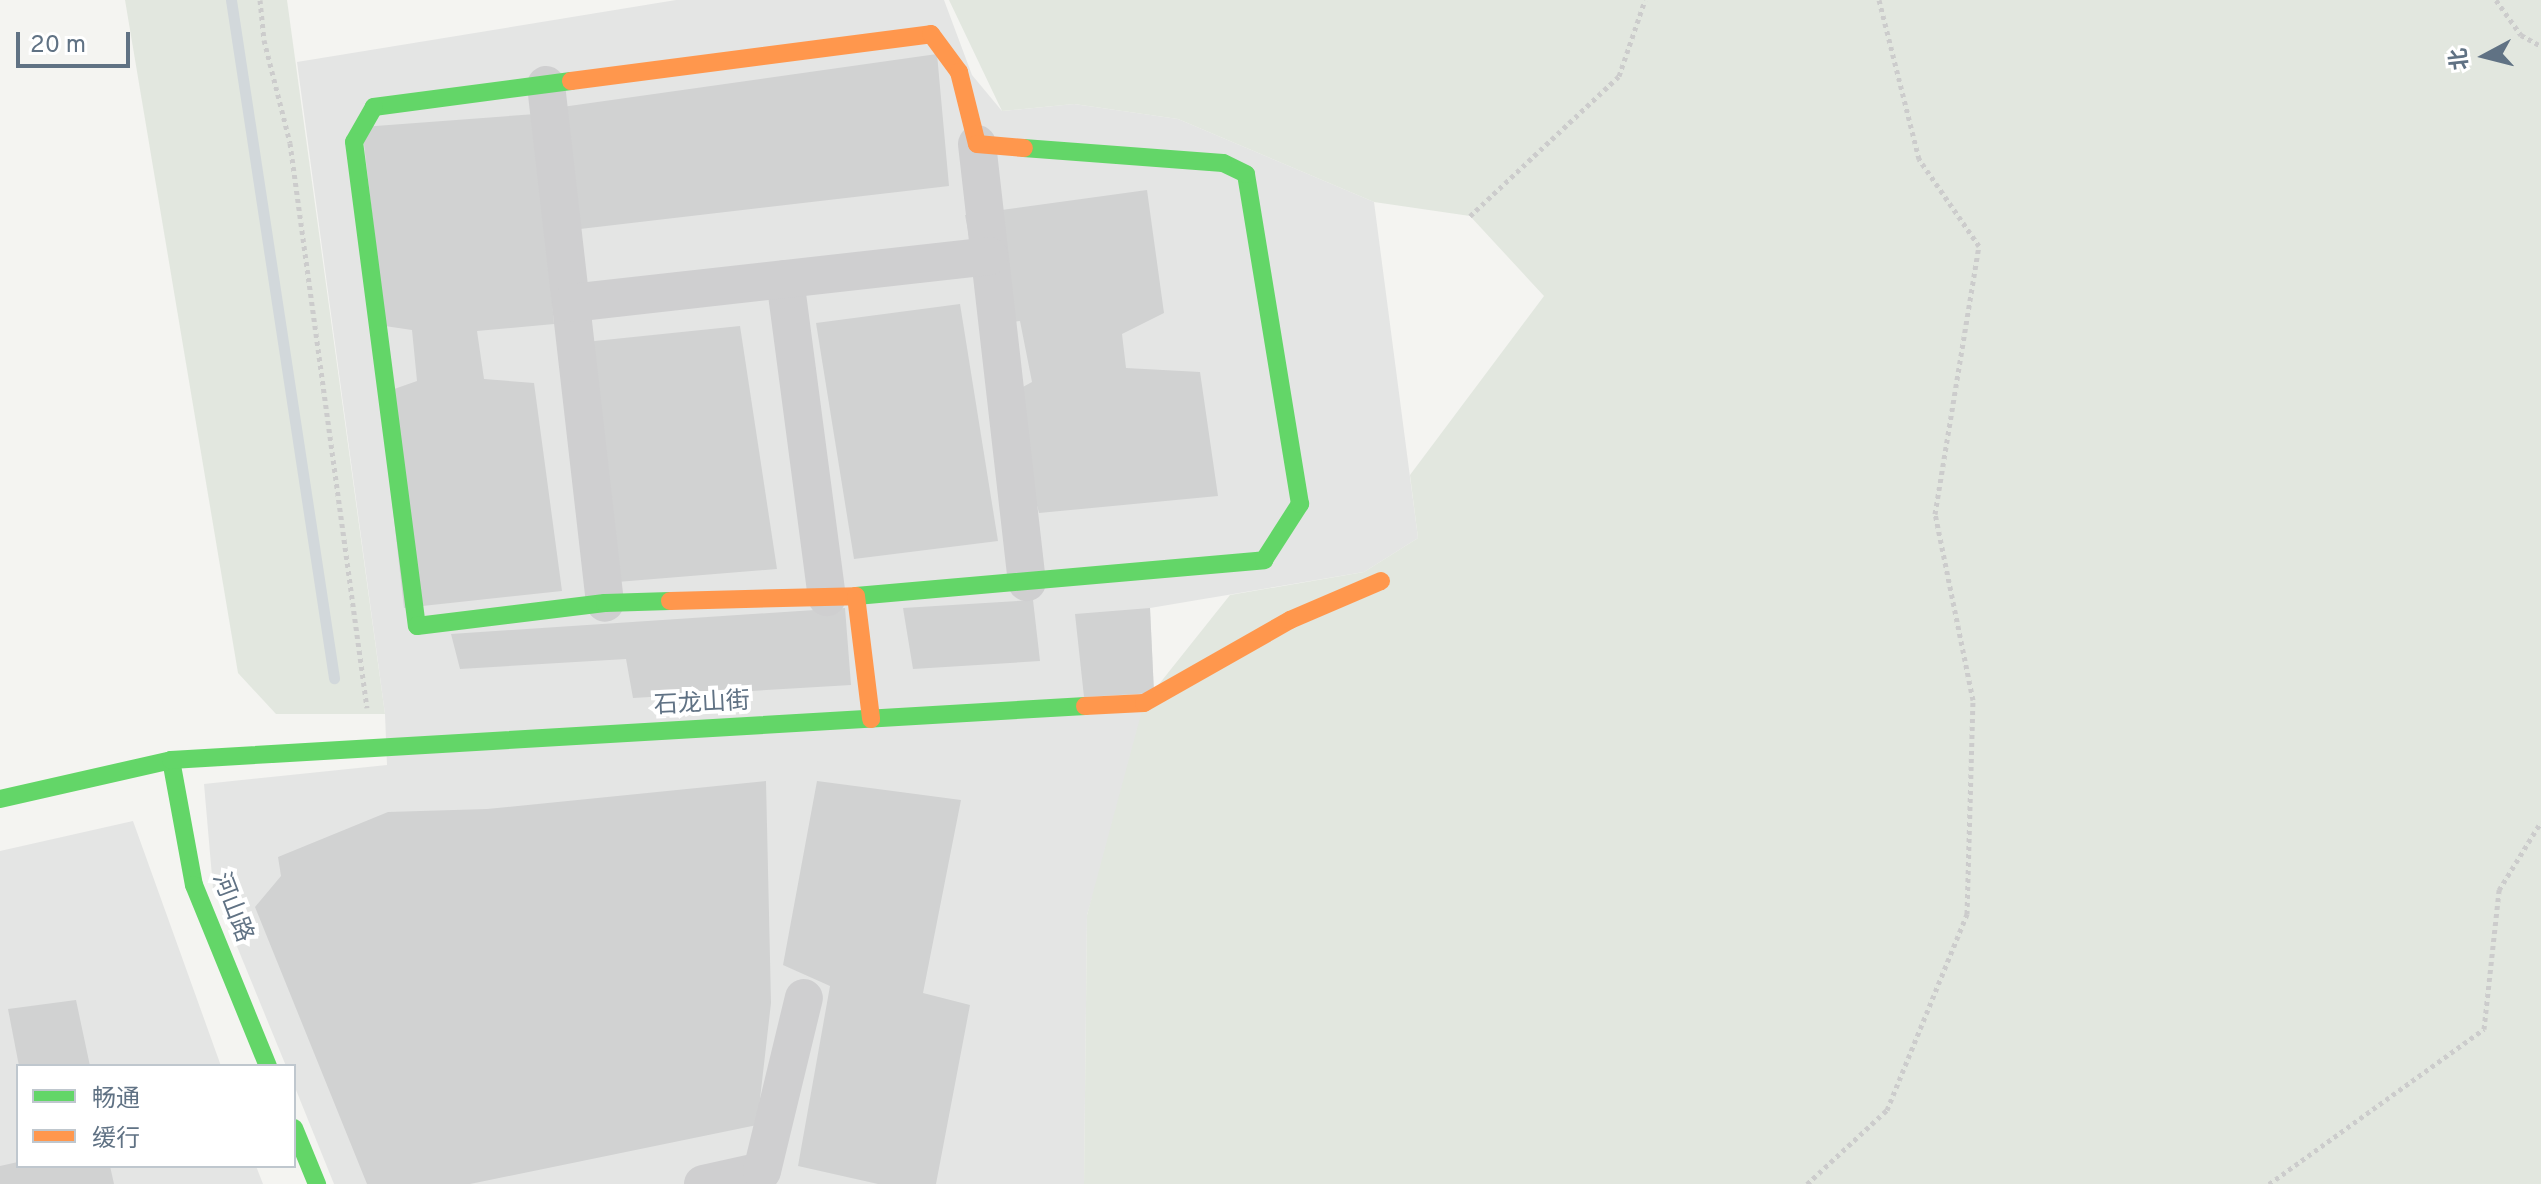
<!DOCTYPE html>
<html>
<head>
<meta charset="utf-8">
<style>
	body { margin:0 }
	#map { position:relative; width:2541px; height:1184px; overflow:hidden; background:#f4f4f1; font-family:Overpass,"Noto Sans SC",sans-serif }
	div>[style] { position:absolute }
	.built>* { inset:0; background:#e4e5e4 }
	.green>* { inset:0; background:#e2e7df }
	.stream>* { height:11px; margin:-5.5px; padding:0 5.5px; transform-origin:5.5px; border-radius:5.5px; background:#d2d8db }
	.building>* { inset:0; background:#d1d2d2 }
	.path>* { height:5px; margin-top:-2.5px; transform-origin:0; background:repeating-linear-gradient(90deg,#ccc 0 4px,transparent 0 8px) }
	.street>* { height:38px; margin:-19px; padding:0 19px; transform-origin:19px; border-radius:19px; background:#cfcfd0 }
	.fast>* { height:18px; margin:-9px; padding:0 9px; transform-origin:9px; border-radius:9px; background:#63d668 }
	.slow>* { height:18px; margin:-9px; padding:0 9px; transform-origin:9px; border-radius:9px; background:#ff974d }
	span { translate:-50% -50%; white-space:nowrap; text-align:center; line-height:1.15; -webkit-text-stroke:8px #fff; paint-order:stroke }
	.street-label { font-size:24px; color:#607284 }
	.legend { position:absolute; left:16px; top:1064px; width:280px; height:104px; box-sizing:border-box; background:#fff; border:2px solid #bfc7ce; margin:0; padding:10px 14px; list-style:none; font-size:24px; color:#607284 }
	.legend li { display:flex; align-items:center; gap:16px; height:40px }
	.legend b { width:40px; border:2px solid #bfc7ce }
	.north { position:absolute; left:2445px; top:16px; width:80px; height:80px; -webkit-text-stroke:6px #fff; paint-order:stroke; rotate:263deg; font-size:22px; font-weight:700; line-height:32px; text-align:center; color:#607284 }
	.north::after { content:''; display:block; margin:auto; width:28px; height:36px; background:#607284; clip-path:polygon(50% 0,100% 100%,50% 72%,0 100%) }
	.scale { position:absolute; left:16px; top:32px; width:114px; height:36px; box-sizing:border-box; border:4px solid #607284; border-top:0; padding-left:10px; font-size:24px; line-height:28px; white-space:nowrap; color:#607284; -webkit-text-stroke:6px #fff; paint-order:stroke }
</style>
</head>
<body>
<div id="map">
	<div class="built">
		<div style="clip-path:polygon(676px 0,944px 0,972px 75px,1002px 111px,1074px 104px,1178px 119px,1374px 202px,1418px 538px,1364px 572px,1150px 608px,1154px 693px,1087px 915px,1084px 1184px,334px 1184px,294px 1085px,294px 1066px,286px 1066px,213px 888px,204px 784px,387px 765px,385px 714px,297px 62px)"></div>
		<div style="clip-path:polygon(133px 821px,221px 1066px,18px 1066px,18px 1166px,256px 1166px,263px 1184px,0 1184px,0 851px)"></div>
	</div>
	<div class="green">
		<div style="clip-path:polygon(125px 0,287px 0,385px 714px,276px 714px,238px 673px)"></div>
		<div style="clip-path:polygon(949px 0,2541px 0,2541px 1184px,1084px 1184px,1087px 915px,1144px 703px,1230px 595px,1364px 572px,1418px 538px,1410px 475px,1544px 296px,1470px 216px,1374px 202px,1178px 119px,1074px 104px,1002px 111px)"></div>
	</div>
	<div class="stream">
		<div style="left:231px;top:0;width:686px;rotate:81.36deg"></div>
	</div>
	<div class="building">
		<div style="clip-path:polygon(937px 54px,949px 186px,580px 229px,562px 107px)"></div>
		<div style="clip-path:polygon(536px 114px,554px 324px,477px 331px,484px 379px,534px 383px,562px 591px,404px 608px,380px 394px,417px 381px,412px 330px,385px 326px,362px 127px)"></div>
		<div style="clip-path:polygon(1147px 190px,1164px 313px,1122px 334px,1126px 368px,1200px 372px,1218px 496px,1039px 513px,1008px 395px,1032px 382px,1020px 321px,986px 326px,965px 215px)"></div>
		<div style="clip-path:polygon(960px 304px,998px 541px,854px 559px,816px 323px)"></div>
		<div style="clip-path:polygon(740px 326px,777px 569px,617px 582px,585px 342px)"></div>
		<div style="clip-path:polygon(1033px 600px,1040px 661px,913px 669px,903px 608px)"></div>
		<div style="clip-path:polygon(845px 608px,851px 685px,633px 698px,626px 659px,460px 669px,451px 634px)"></div>
		<div style="clip-path:polygon(1150px 608px,1154px 693px,1084px 697px,1075px 614px)"></div>
		<div style="clip-path:polygon(766px 781px,771px 1003px,757px 1125px,470px 1184px,367px 1184px,255px 907px,281px 876px,278px 857px,388px 812px,487px 809px)"></div>
		<div style="clip-path:polygon(817px 781px,961px 800px,923px 993px,970px 1005px,936px 1184px,878px 1184px,798px 1166px,830px 986px,783px 965px)"></div>
		<div style="clip-path:polygon(76px 1000px,90px 1066px,19px 1066px,8px 1009px)"></div>
		<div style="clip-path:polygon(18px 1162px,18px 1166px,110px 1166px,114px 1184px,0 1184px,0 1166px)"></div>
	</div>
	<div class="path">
		<div style="left:260px;top:0;width:40px;rotate:84.3deg"></div>
		<div style="left:264px;top:40px;width:106px;rotate:75.8deg"></div>
		<div style="left:290px;top:143px;width:570px;rotate:82.24deg"></div>
		<div style="left:2496px;top:0;width:43px;rotate:54.5deg"></div>
		<div style="left:2521px;top:35px;width:23px;rotate:29deg"></div>
		<div style="left:1470px;top:216px;width:204px;rotate:-43.2deg"></div>
		<div style="left:1619px;top:76px;width:80px;rotate:-71.1deg"></div>
		<div style="left:1807px;top:1184px;width:109px;rotate:-42.8deg"></div>
		<div style="left:1887px;top:1110px;width:212px;rotate:-67.8deg"></div>
		<div style="left:1967px;top:914px;width:214px;rotate:-88.4deg"></div>
		<div style="left:1973px;top:700px;width:190px;rotate:-101.5deg"></div>
		<div style="left:1935px;top:514px;width:272px;rotate:-80.7deg"></div>
		<div style="left:1979px;top:246px;width:106px;rotate:-124.6deg"></div>
		<div style="left:1919px;top:159px;width:164px;rotate:-104.1deg"></div>
		<div style="left:2269px;top:1184px;width:265px;rotate:-35.8deg"></div>
		<div style="left:2484px;top:1029px;width:140px;rotate:-83.8deg"></div>
		<div style="left:2499px;top:890px;width:80px;rotate:-58.3deg"></div>
	</div>
	<div class="street">
		<div style="left:546px;top:85px;width:521px;rotate:83.5deg"></div>
		<div style="left:977px;top:144px;width:441px;rotate:83.5deg"></div>
		<div style="left:785px;top:279px;width:321px;rotate:82.5deg"></div>
		<div style="left:571px;top:303px;width:421px;rotate:-6.4deg"></div>
		<div style="left:703px;top:1184px;width:60px;rotate:-12.4deg"></div>
		<div style="left:762px;top:1171px;width:178px;rotate:-76.4deg"></div>
	</div>
	<div class="fast">
		<div style="left:571px;top:81px;width:199px;rotate:172.5deg"></div>
		<div style="left:374px;top:107px;width:40px;rotate:119.7deg"></div>
		<div style="left:354px;top:142px;width:488px;rotate:82.6deg"></div>
		<div style="left:417px;top:626px;width:189px;rotate:-7deg"></div>
		<div style="left:605px;top:603px;width:65px;rotate:-1.8deg"></div>
		<div style="left:856px;top:596px;width:410px;rotate:-5deg"></div>
		<div style="left:1264px;top:560px;width:67px;rotate:-57.3deg"></div>
		<div style="left:1300px;top:504px;width:334px;rotate:-99.3deg"></div>
		<div style="left:1246px;top:174px;width:25px;rotate:-154deg"></div>
		<div style="left:1223px;top:163px;width:200px;rotate:-175.7deg"></div>
		<div style="left:171px;top:760px;width:127px;rotate:79.6deg"></div>
		<div style="left:194px;top:885px;width:196px;rotate:67.8deg"></div>
		<div style="left:0;top:799px;width:175px;rotate:-12.8deg"></div>
		<div style="left:171px;top:760px;width:916px;rotate:-3.38deg"></div>
		<div style="left:294px;top:1128px;width:61px;rotate:67.7deg"></div>
	</div>
	<div class="slow">
		<div style="left:571px;top:81px;width:363px;rotate:-7.4deg"></div>
		<div style="left:931px;top:34px;width:47px;rotate:53.6deg"></div>
		<div style="left:959px;top:72px;width:74px;rotate:76deg"></div>
		<div style="left:977px;top:144px;width:47px;rotate:4.9deg"></div>
		<div style="left:670px;top:601px;width:186px;rotate:-1.5deg"></div>
		<div style="left:856px;top:596px;width:124px;rotate:83deg"></div>
		<div style="left:1085px;top:706px;width:59px;rotate:-2.9deg"></div>
		<div style="left:1144px;top:703px;width:168px;rotate:-29.6deg"></div>
		<div style="left:1290px;top:620px;width:99px;rotate:-23.2deg"></div>
	</div>
	<div class="street-label">
		<span style="left:702px;top:705px;rotate:-3deg">石龙山街</span>
		<span style="left:231px;top:908px;rotate:69deg">河山路</span>
	</div>
	<ul class="legend">
	<li><b style="height:10px;background:#63d668"></b>畅通</li>
	<li><b style="height:10px;background:#ff974d"></b>缓行</li>
	</ul>
	<div class="north">北</div>
	<div class="scale">20 m</div>
</div>
</body>
</html>
